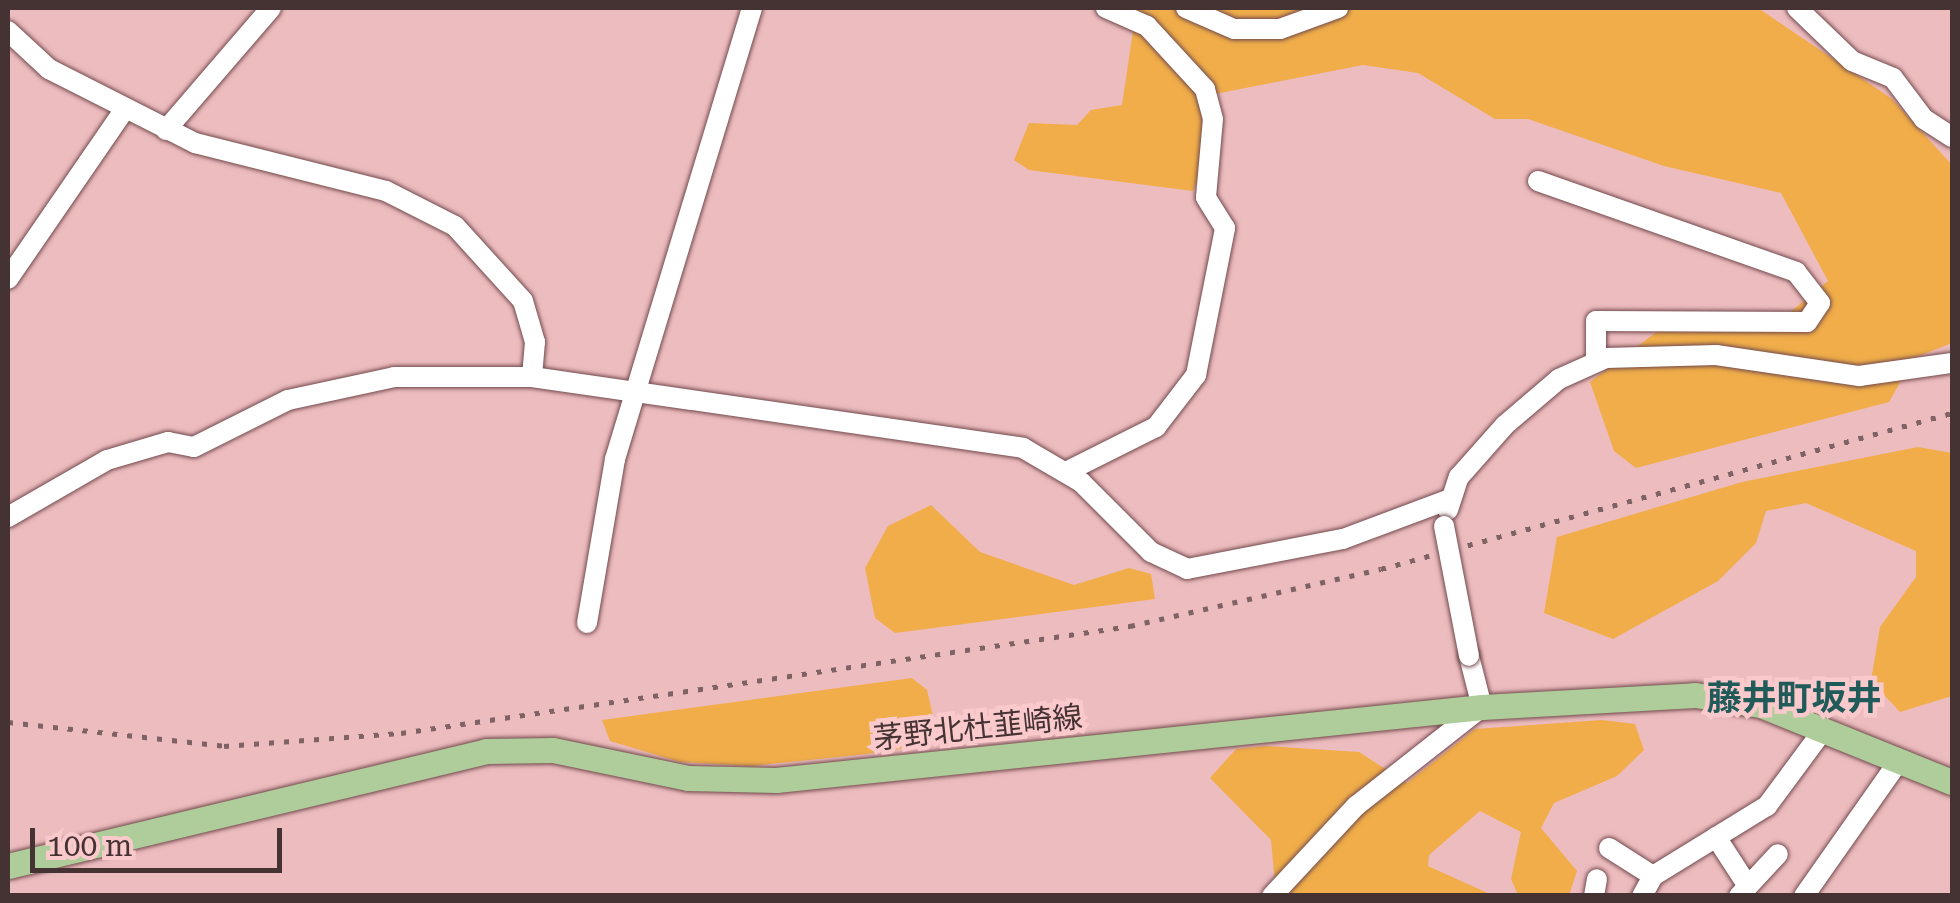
<!DOCTYPE html>
<html>
<head>
<meta charset="utf-8">
<style>
	body { margin:0 }
	#map { position:relative; width:1960px; height:903px; overflow:hidden; background:#edbcbf; font-family:"Roboto Serif","Noto Sans JP",serif }
	div>[style] { position:absolute }
	.green>* { inset:0; background:#f0ad49 }
	.roads { filter:drop-shadow(0 0 2px #724a4d) drop-shadow(0 0 2px #724a4d) }
	.minor>* { height:20px; margin:-10px; padding:0 10px; transform-origin:10px; border-radius:10px; background:#fff }
	.major>* { height:25px; margin:-12.5px; padding:0 12.5px; transform-origin:12.5px; border-radius:12.5px; background:#afcd9a }
	.rail>* { height:5px; margin-top:-2.5px; transform-origin:0; background:repeating-linear-gradient(90deg,#7f6264 0 5px,transparent 0 15px) }
	.bridges { filter:drop-shadow(0 0 2px #724a4d) drop-shadow(0 0 2px #724a4d) }
	.minor-bridge>* { height:20px; margin:-10px; padding:0 10px; transform-origin:10px; border-radius:10px; background:#fff }
	span { translate:-50% -50%; white-space:nowrap; text-align:center; line-height:1.15; -webkit-text-stroke:9px #fac9cc; paint-order:stroke }
	.street-label { font-size:30px; color:#453233 }
	.quarter-label { font-size:35px; color:#205b5a; font-weight:700 }
	.frame { position:absolute; inset:0; border:10px solid #453233; pointer-events:none }
	.scale { position:absolute; left:30px; top:828px; width:252px; height:45px; box-sizing:border-box; border:5px solid #453233; border-top:0; padding-left:12px; font-size:30px; line-height:35px; white-space:nowrap; color:#453233; -webkit-text-stroke:8px #fac9cc; paint-order:stroke }
</style>
</head>
<body>
<div id="map">
	<div class="green">
		<div style="clip-path:polygon(1125px 8px,1758px 8px,1892px 99px,1952px 165px,1952px 343px,1914px 358px,1889px 402px,1636px 468px,1614px 451px,1590px 382px,1675px 318px,1789px 313px,1828px 281px,1781px 193px,1664px 166px,1528px 119px,1495px 119px,1418px 73px,1363px 65px,1210px 95px,1200px 107px,1207px 154px,1193px 191px,1029px 170px,1014px 160px,1029px 123px,1077px 125px,1091px 110px,1122px 105px,1134px 24px)"></div>
		<div style="clip-path:polygon(1918px 447px,1952px 453px,1952px 696px,1900px 712px,1871px 681px,1880px 627px,1916px 577px,1916px 551px,1806px 503px,1766px 511px,1756px 543px,1718px 581px,1613px 639px,1544px 613px,1557px 537px,1742px 482px)"></div>
		<div style="clip-path:polygon(931px 505px,980px 552px,1074px 585px,1129px 568px,1151px 574px,1155px 599px,895px 633px,875px 618px,865px 568px,888px 526px)"></div>
		<div style="clip-path:polygon(912px 678px,927px 690px,936px 729px,925px 745px,867px 754px,751px 766px,680px 762px,610px 741px,602px 720px)"></div>
		<div style="clip-path:polygon(1602px 720px,1635px 724px,1644px 750px,1617px 776px,1554px 803px,1541px 828px,1577px 871px,1569px 895px,1518px 895px,1511px 879px,1521px 832px,1480px 811px,1429px 855px,1428px 866px,1492px 895px,1276px 895px,1271px 840px,1210px 778px,1236px 749px,1266px 746px,1359px 752px,1407px 783px,1475px 729px)"></div>
	</div>
	<div class="roads">
		<div class="minor">
			<div style="left:1186px;top:8px;width:52px;rotate:23.6deg"></div>
			<div style="left:1234px;top:29px;width:46px"></div>
			<div style="left:1280px;top:29px;width:62px;rotate:-19.9deg"></div>
			<div style="left:1797px;top:8px;width:76px;rotate:43.9deg"></div>
			<div style="left:1852px;top:61px;width:44px;rotate:22.5deg"></div>
			<div style="left:1893px;top:78px;width:51px;rotate:52.9deg"></div>
			<div style="left:1924px;top:119px;width:33px;rotate:33deg"></div>
			<div style="left:8px;top:31px;width:56px;rotate:42.8deg"></div>
			<div style="left:49px;top:69px;width:164px;rotate:26.9deg"></div>
			<div style="left:195px;top:143px;width:197px;rotate:14.1deg"></div>
			<div style="left:386px;top:191px;width:77px;rotate:26.9deg"></div>
			<div style="left:455px;top:226px;width:101px;rotate:47.8deg"></div>
			<div style="left:523px;top:301px;width:43px;rotate:73.7deg"></div>
			<div style="left:535px;top:342px;width:35px;rotate:95deg"></div>
			<div style="left:166px;top:130px;width:161px;rotate:-49.3deg"></div>
			<div style="left:1538px;top:181px;width:274px;rotate:19.4deg"></div>
			<div style="left:1796px;top:272px;width:39px;rotate:52deg"></div>
			<div style="left:1820px;top:303px;width:23px;rotate:124deg"></div>
			<div style="left:1807px;top:322px;width:211px;rotate:-179.7deg"></div>
			<div style="left:1596px;top:321px;width:41px;rotate:90deg"></div>
			<div style="left:8px;top:279px;width:205px;rotate:-55.5deg"></div>
			<div style="left:1066px;top:472px;width:101px;rotate:-26.6deg"></div>
			<div style="left:1156px;top:427px;width:66px;rotate:-52.4deg"></div>
			<div style="left:1196px;top:375px;width:150px;rotate:-78.8deg"></div>
			<div style="left:1225px;top:228px;width:36px;rotate:-122deg"></div>
			<div style="left:1206px;top:197px;width:78px;rotate:-84.9deg"></div>
			<div style="left:1213px;top:119px;width:31px;rotate:-105deg"></div>
			<div style="left:1205px;top:89px;width:86px;rotate:-132.6deg"></div>
			<div style="left:1147px;top:26px;width:45px;rotate:-156.3deg"></div>
			<div style="left:1448px;top:510px;width:35px;rotate:-72deg"></div>
			<div style="left:1459px;top:477px;width:69px;rotate:-48.5deg"></div>
			<div style="left:1505px;top:425px;width:71px;rotate:-40.4deg"></div>
			<div style="left:1559px;top:379px;width:51px;rotate:-24.1deg"></div>
			<div style="left:1606px;top:358px;width:110px;rotate:-1.6deg"></div>
			<div style="left:1716px;top:355px;width:145px;rotate:8.4deg"></div>
			<div style="left:1859px;top:376px;width:94px;rotate:-8deg"></div>
			<div style="left:8px;top:517px;width:114px;rotate:-29.9deg"></div>
			<div style="left:107px;top:460px;width:64px;rotate:-16.4deg"></div>
			<div style="left:168px;top:442px;width:26px;rotate:11deg"></div>
			<div style="left:194px;top:447px;width:105px;rotate:-26.6deg"></div>
			<div style="left:288px;top:400px;width:108px;rotate:-12.2deg"></div>
			<div style="left:394px;top:377px;width:138px"></div>
			<div style="left:532px;top:377px;width:496px;rotate:8.2deg"></div>
			<div style="left:1023px;top:448px;width:67px;rotate:30.4deg"></div>
			<div style="left:1081px;top:482px;width:99px;rotate:45deg"></div>
			<div style="left:1151px;top:552px;width:40px;rotate:25deg"></div>
			<div style="left:1187px;top:569px;width:159px;rotate:-10.9deg"></div>
			<div style="left:1343px;top:539px;width:114px;rotate:-20.5deg"></div>
			<div style="left:587px;top:623px;width:166px;rotate:-80.3deg"></div>
			<div style="left:615px;top:459px;width:471px;rotate:-73.1deg"></div>
			<div style="left:1716px;top:837px;width:51px;rotate:56.9deg"></div>
			<div style="left:1609px;top:848px;width:52px;rotate:32.5deg"></div>
			<div style="left:1272px;top:896px;width:123px;rotate:-47deg"></div>
			<div style="left:1356px;top:806px;width:160px;rotate:-38.2deg"></div>
			<div style="left:1482px;top:707px;width:53px;rotate:-104.3deg"></div>
			<div style="left:1594px;top:896px;width:17px;rotate:-80deg"></div>
			<div style="left:1642px;top:896px;width:23px;rotate:-61deg"></div>
			<div style="left:1653px;top:876px;width:134px;rotate:-31.6deg"></div>
			<div style="left:1767px;top:806px;width:96px;rotate:-53.5deg"></div>
			<div style="left:1739px;top:896px;width:57px;rotate:-47.1deg"></div>
			<div style="left:1804px;top:896px;width:165px;rotate:-54.9deg"></div>
		</div>
		<div class="major">
			<div style="left:8px;top:866px;width:492px;rotate:-13.5deg"></div>
			<div style="left:486px;top:751px;width:67px;rotate:-0.9deg"></div>
			<div style="left:553px;top:750px;width:138px;rotate:11.7deg"></div>
			<div style="left:688px;top:778px;width:88px;rotate:1.3deg"></div>
			<div style="left:776px;top:780px;width:710px;rotate:-5.9deg"></div>
			<div style="left:1482px;top:707px;width:213px;rotate:-3.2deg"></div>
			<div style="left:1695px;top:695px;width:67px;rotate:8.6deg"></div>
			<div style="left:1761px;top:705px;width:206px;rotate:22deg"></div>
		</div>
	</div>
	<div class="rail">
		<div style="left:8px;top:722px;width:217px;rotate:6.3deg"></div>
		<div style="left:224px;top:746px;width:177px;rotate:-4.2deg"></div>
		<div style="left:401px;top:733px;width:737px;rotate:-8.35deg"></div>
		<div style="left:1130px;top:626px;width:257px;rotate:-12.8deg"></div>
		<div style="left:1381px;top:569px;width:592px;rotate:-15.28deg"></div>
	</div>
	<div class="bridges">
		<div class="minor-bridge">
			<div style="left:1444px;top:526px;width:132px;rotate:79.1deg"></div>
		</div>
	</div>
	<div class="street-label">
		<span style="left:978px;top:728px;rotate:-6deg">茅野北杜韮崎線</span>
	</div>
	<div class="quarter-label">
		<span style="left:1794px;top:699px">藤井町坂井</span>
	</div>
	<div class="frame"></div>
	<div class="scale">100 m</div>
</div>
</body>
</html>
